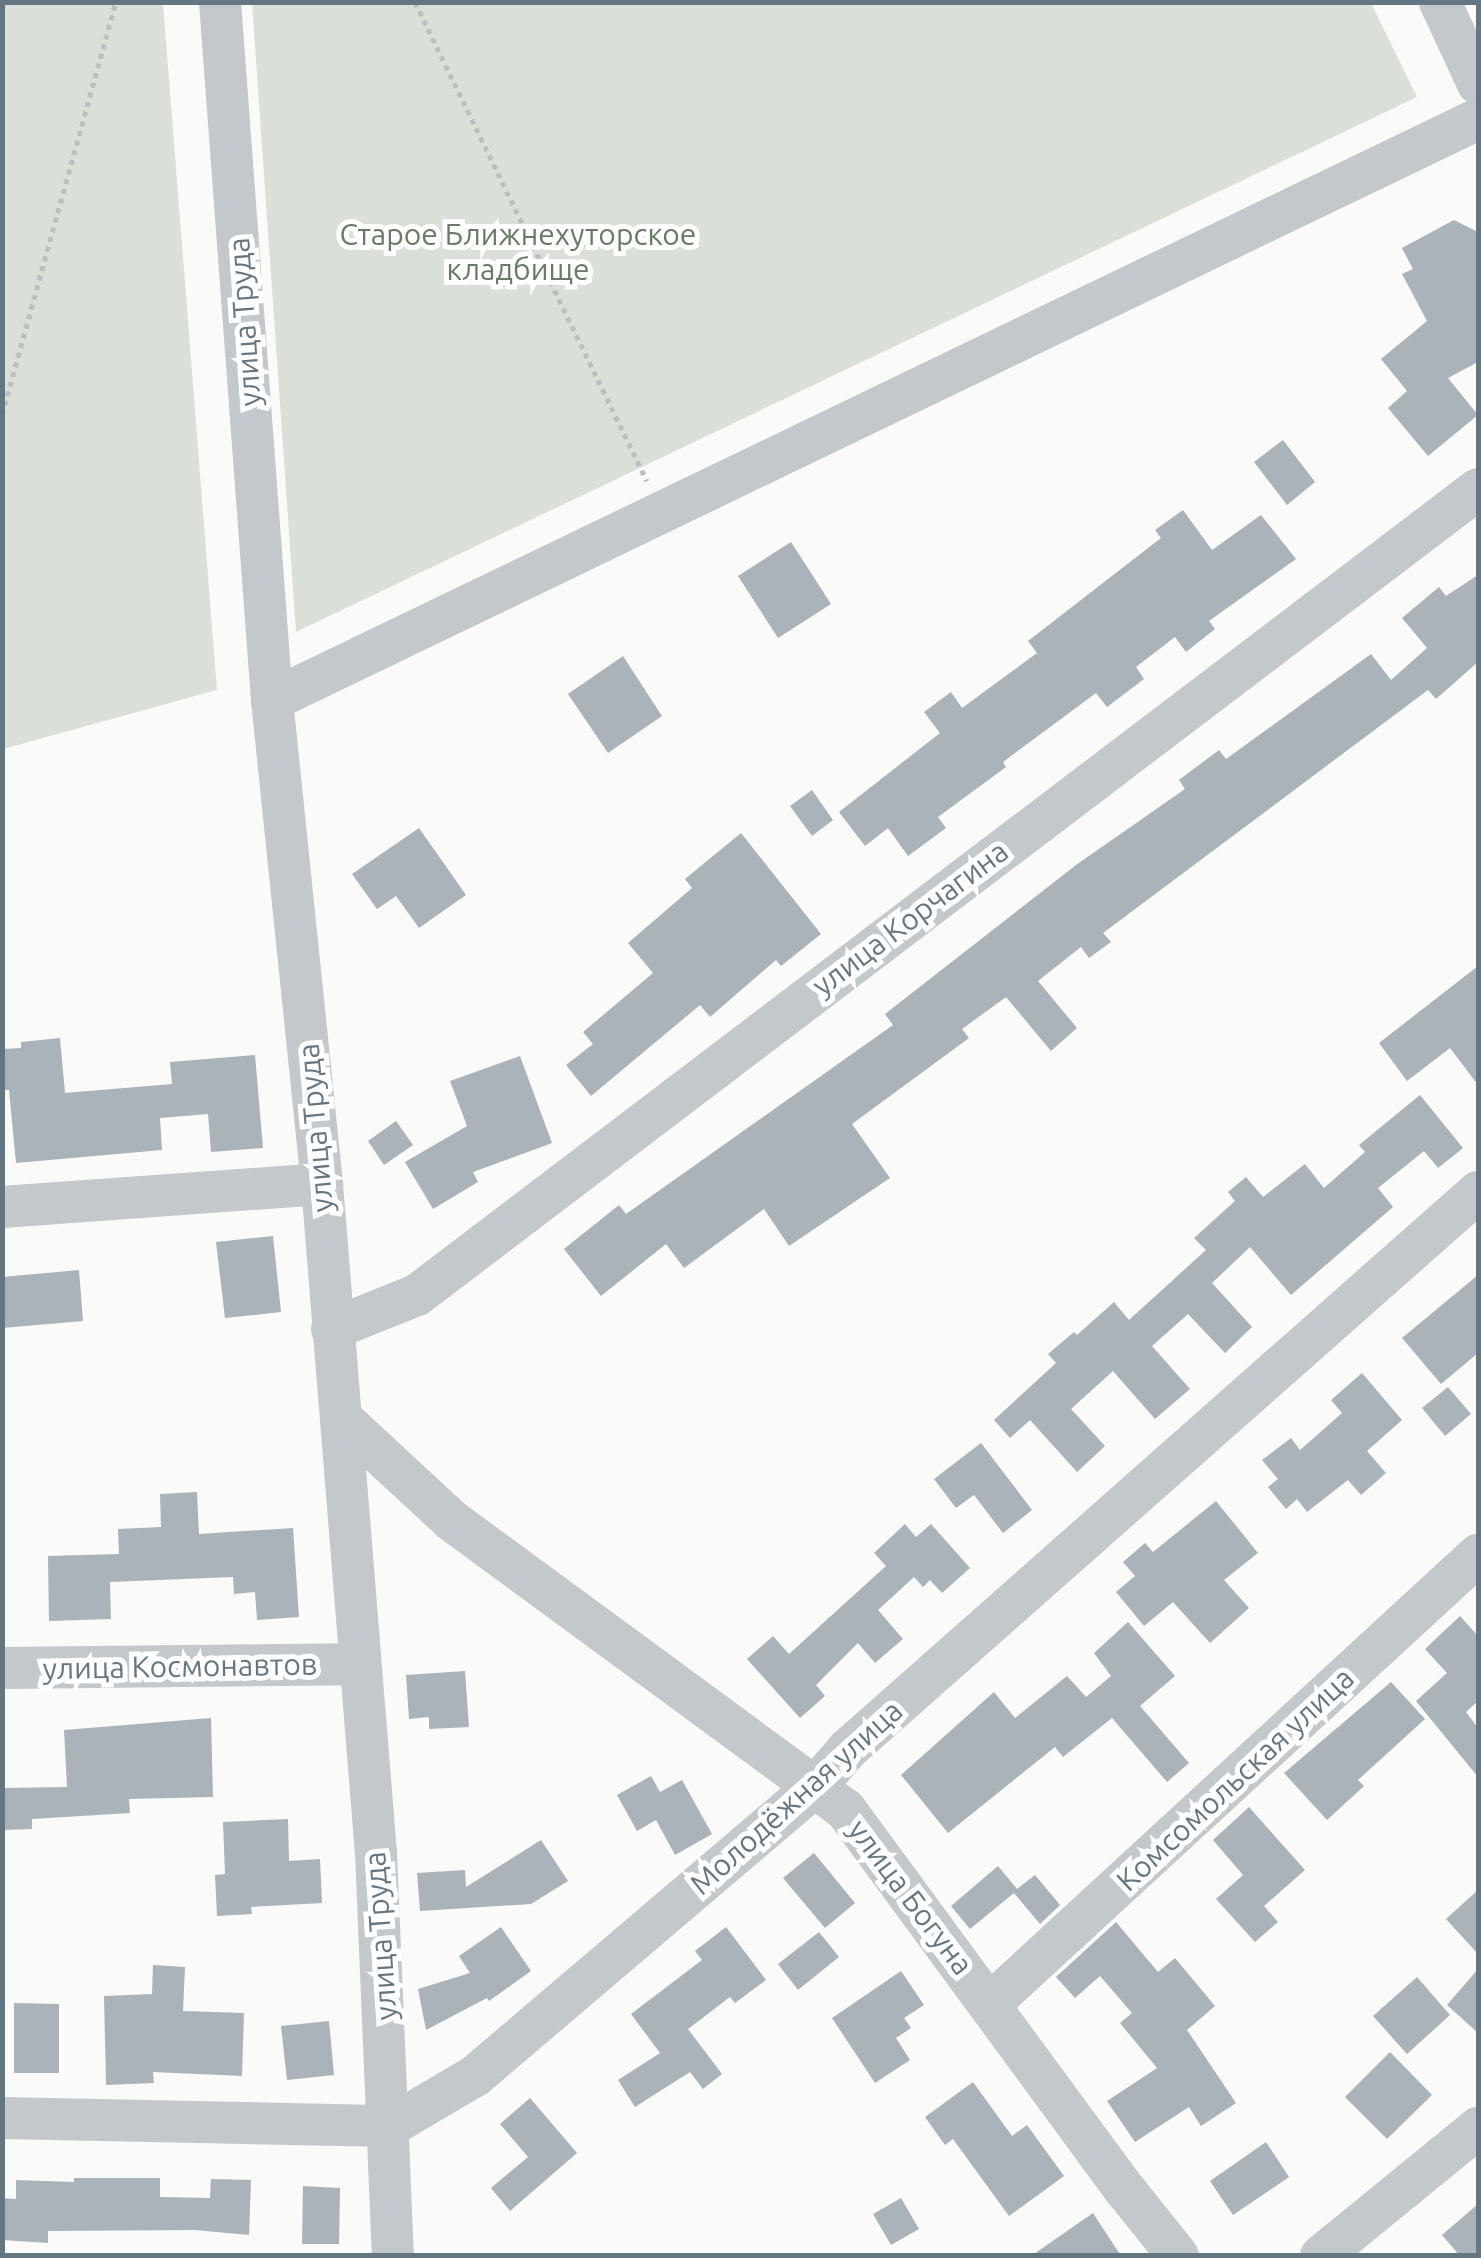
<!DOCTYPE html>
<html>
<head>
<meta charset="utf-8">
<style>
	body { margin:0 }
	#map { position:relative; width:1481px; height:2258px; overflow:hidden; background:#fafaf8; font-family:Ubuntu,sans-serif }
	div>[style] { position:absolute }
	.green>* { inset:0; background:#dadfd7 }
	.building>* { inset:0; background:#aab3b9 }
	.path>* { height:5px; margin-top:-2.5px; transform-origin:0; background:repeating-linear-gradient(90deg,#bbbfc2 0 5px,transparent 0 10px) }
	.minor>* { height:42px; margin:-21px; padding:0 21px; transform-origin:21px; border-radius:21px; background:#c3c8cc }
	span { translate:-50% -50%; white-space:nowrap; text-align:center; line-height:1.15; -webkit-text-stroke:10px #fff; paint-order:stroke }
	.park-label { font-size:30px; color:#687a64 }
	.street-label { font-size:30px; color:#657683 }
	.frame { position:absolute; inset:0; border:5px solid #657683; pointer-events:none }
</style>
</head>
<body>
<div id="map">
	<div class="green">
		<div style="clip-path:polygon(3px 2px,163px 3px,217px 690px,3px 749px)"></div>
		<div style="clip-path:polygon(252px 3px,1371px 3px,1417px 97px,296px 632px)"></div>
	</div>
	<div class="building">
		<div style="clip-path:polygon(1454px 220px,1478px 232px,1478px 362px,1448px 378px,1478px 415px,1428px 456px,1388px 408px,1407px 391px,1381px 359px,1427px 321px,1402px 274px,1413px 269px,1402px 248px)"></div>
		<div style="clip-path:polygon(1283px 440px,1315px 482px,1287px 505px,1254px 462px)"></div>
		<div style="clip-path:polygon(1183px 510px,1212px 550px,1261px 515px,1296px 559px,1209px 621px,1215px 629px,1186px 652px,1175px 637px,1136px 667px,1144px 679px,1107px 707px,1096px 693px,1003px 762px,1006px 767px,938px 817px,946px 828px,908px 856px,888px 828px,865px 846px,839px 812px,940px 733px,924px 712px,951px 692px,962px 708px,1037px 653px,1028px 641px,1161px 538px,1155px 530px)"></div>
		<div style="clip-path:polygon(791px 542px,831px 604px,778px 638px,738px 576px)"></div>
		<div style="clip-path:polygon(1478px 575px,1478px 662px,1436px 699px,1428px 690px,1103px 933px,1111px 942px,1089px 958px,1081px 947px,1038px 981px,1077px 1028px,1051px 1051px,1006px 997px,962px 1029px,969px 1038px,852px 1124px,890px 1178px,789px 1246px,764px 1209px,684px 1268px,666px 1244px,601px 1296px,564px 1249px,619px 1205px,626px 1214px,893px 1025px,885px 1014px,1076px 865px,1185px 789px,1179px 780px,1219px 750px,1226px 759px,1371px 654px,1391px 680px,1427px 648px,1402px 618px,1439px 587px,1446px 596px)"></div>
		<div style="clip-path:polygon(623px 656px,662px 716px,608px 753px,568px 694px)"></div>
		<div style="clip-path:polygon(812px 790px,833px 820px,812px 836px,790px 806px)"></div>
		<div style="clip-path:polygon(419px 828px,466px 895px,419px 928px,396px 896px,377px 909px,352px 874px)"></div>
		<div style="clip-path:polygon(741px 833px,821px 934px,781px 966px,776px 960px,710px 1017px,700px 1005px,591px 1096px,566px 1065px,593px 1044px,583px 1032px,653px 973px,628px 943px,692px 888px,685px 879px)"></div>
		<div style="clip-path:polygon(1478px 966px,1478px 1085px,1450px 1048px,1407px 1081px,1379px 1043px)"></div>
		<div style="clip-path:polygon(60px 1038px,65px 1093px,172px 1084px,170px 1062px,255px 1055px,263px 1148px,211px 1152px,208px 1114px,160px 1118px,162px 1150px,16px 1163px,9px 1090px,2px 1090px,2px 1049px,21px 1048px,21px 1042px)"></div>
		<div style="clip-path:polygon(520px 1056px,552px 1143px,473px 1172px,478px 1182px,433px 1209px,405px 1162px,467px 1126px,450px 1081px)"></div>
		<div style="clip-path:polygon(1420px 1095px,1463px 1148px,1438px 1168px,1424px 1151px,1378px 1188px,1393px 1207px,1291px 1295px,1250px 1247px,1212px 1283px,1252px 1327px,1225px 1353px,1188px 1314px,1152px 1346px,1190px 1389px,1155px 1419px,1113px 1371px,1071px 1409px,1105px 1446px,1077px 1472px,1030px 1420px,1010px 1438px,994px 1420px,1056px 1363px,1048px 1354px,1074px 1332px,1077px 1335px,1114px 1302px,1129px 1320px,1206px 1250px,1194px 1238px,1235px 1201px,1228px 1192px,1246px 1177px,1263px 1197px,1305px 1164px,1324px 1188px,1365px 1152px,1359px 1145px)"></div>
		<div style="clip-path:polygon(396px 1121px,413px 1145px,384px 1165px,368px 1141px)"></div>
		<div style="clip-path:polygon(273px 1236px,281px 1312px,225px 1318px,216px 1242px)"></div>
		<div style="clip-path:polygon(79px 1270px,83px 1321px,2px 1328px,2px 1277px)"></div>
		<div style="clip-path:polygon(1478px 1275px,1478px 1353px,1441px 1384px,1402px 1338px)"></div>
		<div style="clip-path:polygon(1362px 1373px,1402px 1420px,1367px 1451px,1386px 1473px,1361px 1495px,1348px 1480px,1307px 1512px,1297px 1499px,1286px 1509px,1268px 1487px,1278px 1479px,1262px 1460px,1291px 1438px,1300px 1450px,1342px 1413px,1331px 1400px)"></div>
		<div style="clip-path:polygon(1448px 1387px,1471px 1414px,1445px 1436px,1422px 1408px)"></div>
		<div style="clip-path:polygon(981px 1443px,1032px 1510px,1003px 1533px,974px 1495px,956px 1508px,934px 1479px)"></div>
		<div style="clip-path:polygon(197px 1492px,199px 1534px,293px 1528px,299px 1617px,257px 1620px,255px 1592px,234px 1594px,233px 1577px,110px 1582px,111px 1619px,49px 1621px,48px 1556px,119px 1554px,118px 1529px,161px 1527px,160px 1494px)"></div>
		<div style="clip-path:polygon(1216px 1501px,1258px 1553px,1224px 1580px,1249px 1608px,1210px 1643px,1173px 1602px,1144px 1626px,1116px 1592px,1135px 1576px,1123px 1562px,1145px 1543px,1153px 1552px)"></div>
		<div style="clip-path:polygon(905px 1524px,916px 1537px,931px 1524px,970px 1568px,942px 1593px,930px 1580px,923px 1587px,914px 1577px,878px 1610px,903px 1639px,875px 1663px,858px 1643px,816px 1685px,825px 1696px,800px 1718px,747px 1659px,773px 1636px,789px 1654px,886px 1566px,874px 1553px)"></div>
		<div style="clip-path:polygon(1460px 1616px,1478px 1636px,1478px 1701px,1466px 1712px,1478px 1728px,1478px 1777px,1416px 1701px,1447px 1673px,1425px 1649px)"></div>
		<div style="clip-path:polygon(1128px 1622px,1175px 1676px,1140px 1706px,1189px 1763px,1167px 1782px,1112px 1718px,1063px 1757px,1055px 1747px,948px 1833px,901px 1775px,994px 1692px,1015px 1718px,1067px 1676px,1086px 1697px,1111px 1676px,1094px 1653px)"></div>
		<div style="clip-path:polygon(465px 1671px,469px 1727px,429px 1729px,429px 1717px,409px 1719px,406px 1675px)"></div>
		<div style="clip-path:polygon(1391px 1682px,1425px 1719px,1358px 1780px,1364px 1786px,1327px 1820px,1284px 1773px)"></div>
		<div style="clip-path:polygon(211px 1718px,213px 1797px,129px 1799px,130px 1813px,32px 1819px,32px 1829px,2px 1830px,2px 1788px,67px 1787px,64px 1730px)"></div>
		<div style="clip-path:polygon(651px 1776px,660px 1792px,682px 1780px,712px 1834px,675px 1855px,656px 1820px,637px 1831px,617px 1795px)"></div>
		<div style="clip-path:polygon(1249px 1807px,1305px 1870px,1264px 1906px,1278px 1922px,1255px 1942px,1216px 1899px,1243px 1875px,1213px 1840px)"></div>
		<div style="clip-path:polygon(288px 1819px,289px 1861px,320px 1859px,322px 1903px,251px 1907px,252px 1914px,217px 1916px,215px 1875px,225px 1874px,223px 1822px)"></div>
		<div style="clip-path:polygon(541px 1840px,568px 1881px,531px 1904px,420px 1911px,417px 1873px,465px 1870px,466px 1887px)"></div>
		<div style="clip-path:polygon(814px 1853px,855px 1903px,825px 1928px,783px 1878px)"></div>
		<div style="clip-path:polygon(998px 1866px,1017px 1889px,1035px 1875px,1060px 1905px,1040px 1924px,1014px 1893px,970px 1929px,951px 1906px)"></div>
		<div style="clip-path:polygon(1478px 1890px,1478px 1954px,1446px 1919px)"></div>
		<div style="clip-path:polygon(1116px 1922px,1158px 1972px,1175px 1958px,1215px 2006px,1187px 2030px,1236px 2103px,1201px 2126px,1189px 2107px,1135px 2142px,1107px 2101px,1157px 2068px,1120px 2023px,1132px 2013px,1100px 1976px,1075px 1998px,1056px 1977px)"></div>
		<div style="clip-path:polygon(501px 1927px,531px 1971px,489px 2001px,487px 1998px,426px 2030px,418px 1989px,470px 1973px,459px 1956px)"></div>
		<div style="clip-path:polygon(726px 1927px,766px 1980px,735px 2003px,730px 1997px,688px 2029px,722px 2074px,703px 2089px,690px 2072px,635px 2107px,618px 2080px,660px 2053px,631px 2014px,702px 1960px,695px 1951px)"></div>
		<div style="clip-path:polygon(819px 1932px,839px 1957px,798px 1990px,778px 1964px)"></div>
		<div style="clip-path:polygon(153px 1965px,185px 1967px,183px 2011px,244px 2013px,242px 2076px,153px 2072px,154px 2083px,106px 2085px,104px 1996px,152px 1994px)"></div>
		<div style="clip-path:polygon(1478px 1969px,1478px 2033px,1447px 2005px)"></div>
		<div style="clip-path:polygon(901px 1971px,924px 2005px,904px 2018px,911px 2028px,896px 2038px,910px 2060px,875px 2083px,832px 2018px)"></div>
		<div style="clip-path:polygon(1417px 1977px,1450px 2015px,1407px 2054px,1373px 2016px)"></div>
		<div style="clip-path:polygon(14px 2003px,59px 2004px,59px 2073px,14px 2073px)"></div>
		<div style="clip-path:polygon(329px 2021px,334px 2075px,287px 2080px,281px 2026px)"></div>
		<div style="clip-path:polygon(1390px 2052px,1432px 2095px,1387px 2139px,1345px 2097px)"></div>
		<div style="clip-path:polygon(973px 2082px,1012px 2136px,1027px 2125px,1064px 2176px,1009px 2216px,953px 2139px,945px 2145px,925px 2117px)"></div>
		<div style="clip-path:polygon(530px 2098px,577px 2153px,510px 2211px,491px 2188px,528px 2157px,500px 2124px)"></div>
		<div style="clip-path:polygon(1266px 2142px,1289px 2177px,1233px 2215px,1210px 2181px)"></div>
		<div style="clip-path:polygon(74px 2178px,160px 2178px,160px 2197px,210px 2198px,211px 2179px,251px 2180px,249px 2235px,195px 2230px,48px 2231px,48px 2243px,2px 2240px,2px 2198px,16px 2199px,16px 2180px,74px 2182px)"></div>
		<div style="clip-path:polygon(303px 2186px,340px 2188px,339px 2244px,302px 2244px)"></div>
		<div style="clip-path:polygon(901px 2198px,919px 2229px,891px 2245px,873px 2214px)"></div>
		<div style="clip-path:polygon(1478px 2204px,1478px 2256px,1460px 2256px,1442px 2235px)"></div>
		<div style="clip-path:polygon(1093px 2213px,1121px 2256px,1031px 2256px)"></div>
	</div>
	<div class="path">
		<div style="left:415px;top:2px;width:532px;rotate:64.16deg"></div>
		<div style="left:2px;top:415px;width:428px;rotate:-74.6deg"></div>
	</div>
	<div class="minor">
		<div style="left:220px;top:2px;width:700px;rotate:85.74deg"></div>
		<div style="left:272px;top:700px;width:487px;rotate:84.1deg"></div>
		<div style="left:322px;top:1184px;width:671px;rotate:85.39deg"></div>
		<div style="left:376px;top:1853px;width:403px;rotate:87.6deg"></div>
		<div style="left:1440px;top:2px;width:90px;rotate:65.1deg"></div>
		<div style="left:272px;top:700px;width:1339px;rotate:-25.72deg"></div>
		<div style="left:2px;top:1207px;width:321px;rotate:-4.1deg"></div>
		<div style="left:332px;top:1329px;width:92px;rotate:-21.8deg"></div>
		<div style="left:417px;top:1295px;width:1332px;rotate:-37.22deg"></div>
		<div style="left:341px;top:1418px;width:150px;rotate:42.8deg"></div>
		<div style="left:451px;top:1520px;width:489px;rotate:36.3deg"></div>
		<div style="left:845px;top:1809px;width:474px;rotate:53.7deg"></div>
		<div style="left:1126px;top:2191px;width:83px;rotate:51.3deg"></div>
		<div style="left:2px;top:1668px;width:356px;rotate:-0.6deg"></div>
		<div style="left:991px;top:2003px;width:662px;rotate:-42.61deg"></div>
		<div style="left:2px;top:2118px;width:388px;rotate:1.2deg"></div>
		<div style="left:390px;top:2126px;width:99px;rotate:-30.5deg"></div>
		<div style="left:475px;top:2076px;width:446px;rotate:-40.4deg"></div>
		<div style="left:815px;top:1787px;width:50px;rotate:-49deg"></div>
		<div style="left:848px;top:1749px;width:841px;rotate:-41.48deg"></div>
		<div style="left:1321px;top:2256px;width:203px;rotate:-39.2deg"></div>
	</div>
	<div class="park-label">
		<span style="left:518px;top:251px">Старое Ближнехуторское<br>кладбище</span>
	</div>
	<div class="street-label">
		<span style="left:244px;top:322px;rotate:-94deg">улица Труда</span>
		<span style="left:910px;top:918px;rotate:-37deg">улица Корчагина</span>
		<span style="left:315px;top:1128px;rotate:-95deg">улица Труда</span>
		<span style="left:180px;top:1666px;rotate:-1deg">улица Космонавтов</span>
		<span style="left:1235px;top:1779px;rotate:-43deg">Комсомольская улица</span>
		<span style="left:796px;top:1797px;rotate:-42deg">Молодёжная улица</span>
		<span style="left:911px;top:1897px;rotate:53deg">улица Богуна</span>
		<span style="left:380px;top:1936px;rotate:-94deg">улица Труда</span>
	</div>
	<div class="frame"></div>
</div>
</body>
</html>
